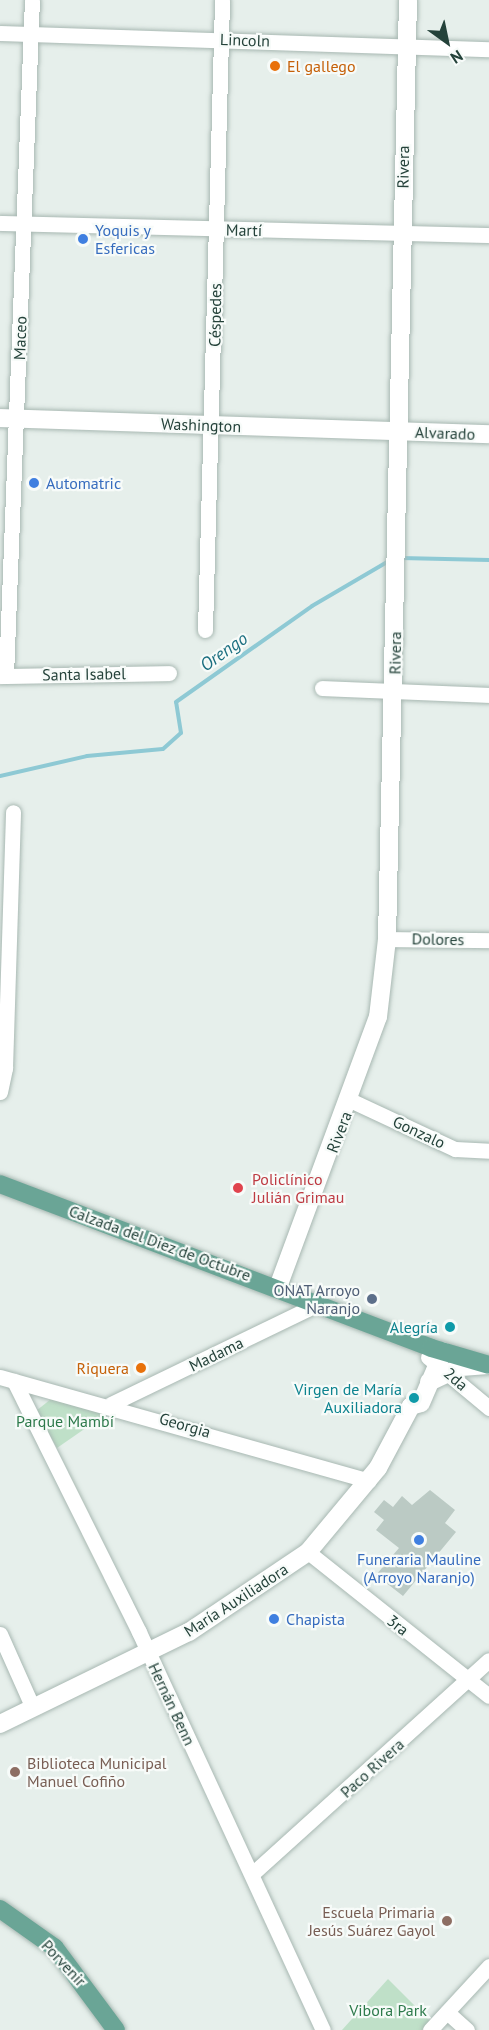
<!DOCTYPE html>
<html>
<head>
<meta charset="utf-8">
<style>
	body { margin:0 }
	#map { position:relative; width:489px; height:2030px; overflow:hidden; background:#e6efeb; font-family:"PT Sans",sans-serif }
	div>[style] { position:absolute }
	.green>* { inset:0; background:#bfe0c8 }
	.stream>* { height:4px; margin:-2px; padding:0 2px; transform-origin:2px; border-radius:2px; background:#8ec9d4 }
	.building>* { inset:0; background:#bbcac4 }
	.roads { filter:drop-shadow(0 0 2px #a8b8b2) drop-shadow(0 0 2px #a8b8b2) }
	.minor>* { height:15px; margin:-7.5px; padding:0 7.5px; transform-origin:7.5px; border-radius:7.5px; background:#fff }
	.tertiary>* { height:18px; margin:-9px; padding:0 9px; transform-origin:9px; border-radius:9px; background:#fff }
	.primary>* { height:18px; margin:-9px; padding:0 9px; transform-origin:9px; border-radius:9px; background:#6aa596 }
	.dots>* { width:16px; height:16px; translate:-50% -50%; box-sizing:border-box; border:3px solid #f7fbf9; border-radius:50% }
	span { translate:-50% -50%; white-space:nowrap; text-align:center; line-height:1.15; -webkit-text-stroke:4.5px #f7fbf9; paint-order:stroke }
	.street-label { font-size:16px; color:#24423a }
	.food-label { font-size:16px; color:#c56008 }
	.left { translate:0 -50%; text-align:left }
	.right { translate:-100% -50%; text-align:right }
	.shop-label { font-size:16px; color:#366cbe }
	.health-label { font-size:16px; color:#be3a42 }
	.service-label { font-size:16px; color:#4e5e75 }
	.culture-label { font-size:16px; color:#0d838f }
	.park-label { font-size:16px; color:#2d7a4b }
	.education-label { font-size:16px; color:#785e54 }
	.water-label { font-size:18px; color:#1c6f80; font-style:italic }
	.north { position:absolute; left:417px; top:12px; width:60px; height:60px; -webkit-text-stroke:4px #f7fbf9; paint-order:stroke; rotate:147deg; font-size:16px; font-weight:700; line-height:24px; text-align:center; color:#24423a }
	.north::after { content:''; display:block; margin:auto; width:21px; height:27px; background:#24423a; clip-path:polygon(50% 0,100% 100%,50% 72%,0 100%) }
</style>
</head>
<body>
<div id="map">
	<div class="green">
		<div style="clip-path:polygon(51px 1399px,106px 1414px,57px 1448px,36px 1411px)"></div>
		<div style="clip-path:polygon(388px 1979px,430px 2021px,422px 2030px,342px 2030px)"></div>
	</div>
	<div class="stream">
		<div style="left:401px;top:558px;width:88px;rotate:1.3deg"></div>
		<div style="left:0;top:776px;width:89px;rotate:-12.9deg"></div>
		<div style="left:87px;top:756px;width:76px;rotate:-5.3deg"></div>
		<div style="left:163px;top:749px;width:24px;rotate:-42deg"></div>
		<div style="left:181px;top:733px;width:31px;rotate:-99deg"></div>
		<div style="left:176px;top:702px;width:166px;rotate:-35.2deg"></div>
		<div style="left:312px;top:606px;width:89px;rotate:-30.3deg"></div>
	</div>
	<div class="building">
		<div style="clip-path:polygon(430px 1490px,455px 1510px,445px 1523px,456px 1532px,403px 1596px,376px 1575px,399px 1548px,376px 1530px,384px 1520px,374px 1512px,384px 1500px,393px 1507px,402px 1496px,412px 1505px)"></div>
	</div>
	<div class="roads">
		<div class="minor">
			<div style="left:0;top:33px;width:489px;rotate:1.9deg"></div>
			<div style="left:0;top:223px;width:489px;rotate:1.4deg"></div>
			<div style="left:205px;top:630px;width:630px;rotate:-88.45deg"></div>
			<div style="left:0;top:676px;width:169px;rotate:-1deg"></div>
			<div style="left:6px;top:676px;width:676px;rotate:-87.8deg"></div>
			<div style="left:322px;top:688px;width:167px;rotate:2.4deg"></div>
			<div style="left:387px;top:939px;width:102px;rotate:0.6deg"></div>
			<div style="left:0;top:1092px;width:25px;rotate:-78deg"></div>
			<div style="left:5px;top:1068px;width:256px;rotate:-88.2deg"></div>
			<div style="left:352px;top:1101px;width:114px;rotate:25deg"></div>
			<div style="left:455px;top:1149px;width:34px;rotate:3deg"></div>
			<div style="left:428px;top:1357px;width:80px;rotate:39.9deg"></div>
			<div style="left:0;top:1377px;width:383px;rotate:15.7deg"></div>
			<div style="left:14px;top:1381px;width:280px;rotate:63.5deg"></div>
			<div style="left:139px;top:1632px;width:438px;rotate:65.2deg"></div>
			<div style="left:111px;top:1404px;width:232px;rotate:-25.8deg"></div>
			<div style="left:308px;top:1552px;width:231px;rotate:38.5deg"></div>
			<div style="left:0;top:1634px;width:81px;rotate:66deg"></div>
			<div style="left:252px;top:1874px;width:319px;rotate:-42.1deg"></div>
			<div style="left:447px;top:2012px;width:27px;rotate:42deg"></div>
			<div style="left:430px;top:2030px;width:87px;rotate:-47.3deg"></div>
		</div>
		<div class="tertiary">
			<div style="left:0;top:418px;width:489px;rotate:1.9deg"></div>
			<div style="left:278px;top:1287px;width:288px;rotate:-69.7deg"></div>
			<div style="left:378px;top:1017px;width:79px;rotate:-83.4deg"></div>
			<div style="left:387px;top:939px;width:939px;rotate:-88.72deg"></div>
			<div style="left:429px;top:1382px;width:35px;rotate:-25deg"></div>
			<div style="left:461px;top:1367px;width:27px;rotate:-4deg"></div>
			<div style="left:411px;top:1406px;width:10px;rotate:-17deg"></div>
			<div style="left:421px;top:1403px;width:56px;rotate:-66.7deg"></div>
			<div style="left:0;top:1724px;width:210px;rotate:-26deg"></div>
			<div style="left:189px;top:1632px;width:143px;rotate:-33.9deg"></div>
			<div style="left:308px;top:1552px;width:109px;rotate:-50.2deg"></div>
			<div style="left:378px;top:1468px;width:70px;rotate:-62deg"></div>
		</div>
		<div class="primary">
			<div style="left:0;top:1184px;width:461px;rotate:20.8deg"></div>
			<div style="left:431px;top:1348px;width:60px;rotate:16.3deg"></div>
			<div style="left:0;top:1909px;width:67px;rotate:35.3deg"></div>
			<div style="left:55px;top:1948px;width:102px;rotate:53.4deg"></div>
		</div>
	</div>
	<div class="dots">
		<div style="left:275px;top:66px;background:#e8710a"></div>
		<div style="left:83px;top:239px;background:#3f7fe0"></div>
		<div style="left:34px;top:483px;background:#3f7fe0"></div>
		<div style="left:238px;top:1188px;background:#e0444e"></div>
		<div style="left:372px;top:1299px;background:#5c6f8a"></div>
		<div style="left:450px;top:1327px;background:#0f9aa8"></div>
		<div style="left:141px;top:1368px;background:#e8710a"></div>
		<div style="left:414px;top:1398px;background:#0f9aa8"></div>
		<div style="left:419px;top:1540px;background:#3f7fe0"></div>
		<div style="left:274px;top:1619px;background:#3f7fe0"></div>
		<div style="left:15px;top:1772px;background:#8d6e63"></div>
		<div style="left:447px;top:1921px;background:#8d6e63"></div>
	</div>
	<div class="street-label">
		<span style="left:245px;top:40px;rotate:2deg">Lincoln</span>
		<span style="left:403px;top:167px;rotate:-89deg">Rivera</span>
		<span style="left:244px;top:230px;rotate:1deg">Martí</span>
		<span style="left:215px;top:315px;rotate:-89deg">Céspedes</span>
		<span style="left:20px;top:338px;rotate:-88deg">Maceo</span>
		<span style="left:201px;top:425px;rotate:2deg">Washington</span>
		<span style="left:445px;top:433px;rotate:2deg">Alvarado</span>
		<span style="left:395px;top:653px;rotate:-89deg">Rivera</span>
		<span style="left:84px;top:674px;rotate:-1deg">Santa Isabel</span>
		<span style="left:438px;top:939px;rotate:1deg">Dolores</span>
		<span style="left:339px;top:1132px;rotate:-69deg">Rivera</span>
		<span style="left:419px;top:1132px;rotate:25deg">Gonzalo</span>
		<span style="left:160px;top:1243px;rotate:20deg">Calzada del Diez de Octubre</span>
		<span style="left:216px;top:1354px;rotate:-26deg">Madama</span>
		<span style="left:456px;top:1379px;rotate:41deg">2da</span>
		<span style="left:185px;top:1425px;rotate:16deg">Georgia</span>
		<span style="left:236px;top:1600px;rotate:-33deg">María Auxiliadora</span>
		<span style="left:398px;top:1625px;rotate:38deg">3ra</span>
		<span style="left:172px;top:1704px;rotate:65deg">Hernán Benn</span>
		<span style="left:372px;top:1768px;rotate:-42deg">Paco Rivera</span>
		<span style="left:64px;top:1963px;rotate:47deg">Porvenir</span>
	</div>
	<div class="food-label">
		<span class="left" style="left:287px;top:66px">El gallego</span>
		<span class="right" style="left:129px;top:1368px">Riquera</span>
	</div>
	<div class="shop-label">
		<span class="left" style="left:95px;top:239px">Yoquis y<br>Esfericas</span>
		<span class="left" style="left:46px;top:483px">Automatric</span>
		<span style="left:419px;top:1568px">Funeraria Mauline<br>(Arroyo Naranjo)</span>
		<span class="left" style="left:286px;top:1619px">Chapista</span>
	</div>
	<div class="health-label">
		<span class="left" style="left:252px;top:1188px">Policlínico<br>Julián Grimau</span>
	</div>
	<div class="service-label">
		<span class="right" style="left:360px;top:1299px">ONAT Arroyo<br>Naranjo</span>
	</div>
	<div class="culture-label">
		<span class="right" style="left:438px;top:1327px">Alegría</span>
		<span class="right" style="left:402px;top:1398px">Virgen de María<br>Auxiliadora</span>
	</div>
	<div class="park-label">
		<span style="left:65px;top:1421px">Parque Mambí</span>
		<span style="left:388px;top:2010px">Vibora Park</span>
	</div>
	<div class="education-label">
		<span class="left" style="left:27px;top:1772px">Biblioteca Municipal<br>Manuel Cofiño</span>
		<span class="right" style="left:435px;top:1921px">Escuela Primaria<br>Jesús Suárez Gayol</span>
	</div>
	<div class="water-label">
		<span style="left:224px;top:652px;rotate:-35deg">Orengo</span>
	</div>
	<div class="north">N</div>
</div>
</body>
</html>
